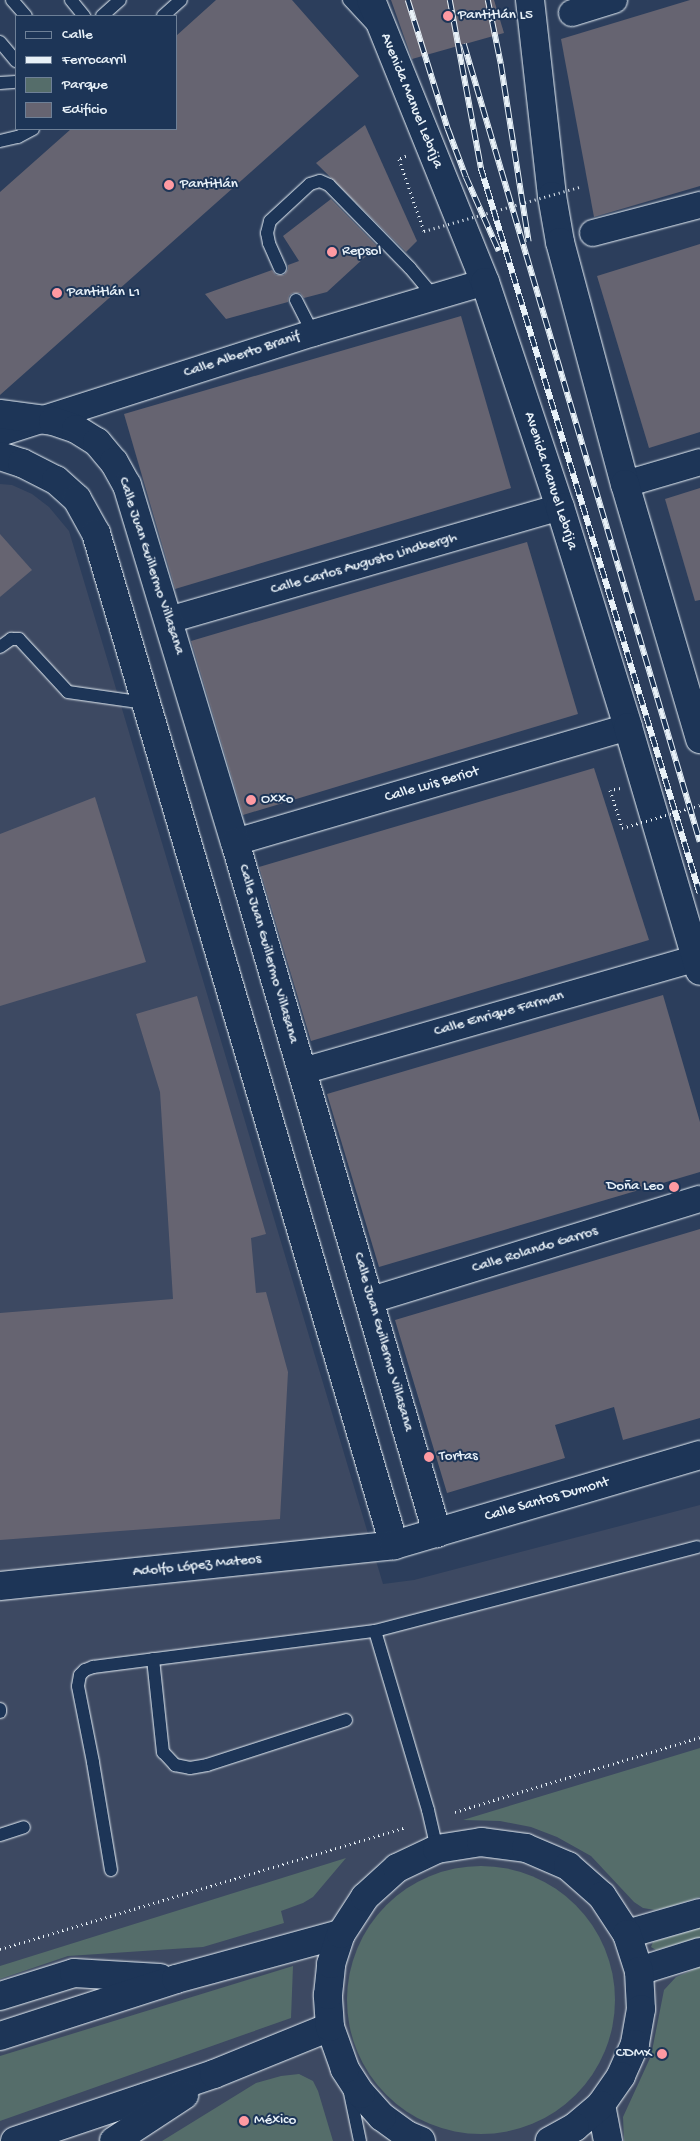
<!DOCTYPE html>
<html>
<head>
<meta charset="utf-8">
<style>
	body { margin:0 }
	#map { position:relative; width:700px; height:2141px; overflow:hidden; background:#2c3e5c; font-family:"Gochi Hand",sans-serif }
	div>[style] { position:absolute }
	.built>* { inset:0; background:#3d4962 }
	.green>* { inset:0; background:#556d6a }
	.round { border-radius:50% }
	.building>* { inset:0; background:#666471 }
	.path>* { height:3px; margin-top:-1.5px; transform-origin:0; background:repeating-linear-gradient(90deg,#e8f1f8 0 1px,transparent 0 5px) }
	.roads { filter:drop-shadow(0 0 1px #e8f1f8) drop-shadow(0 0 1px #e8f1f8) }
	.service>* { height:12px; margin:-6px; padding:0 6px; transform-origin:6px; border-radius:6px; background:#1d3557 }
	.minor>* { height:26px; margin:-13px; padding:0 13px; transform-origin:13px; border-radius:13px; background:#1d3557 }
	.tertiary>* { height:28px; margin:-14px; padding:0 14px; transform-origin:14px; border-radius:14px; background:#1d3557 }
	.primary>* { height:28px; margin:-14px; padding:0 14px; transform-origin:14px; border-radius:14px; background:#1d3557 }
	.rail>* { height:5.5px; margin-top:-2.75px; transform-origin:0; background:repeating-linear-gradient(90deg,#1d3557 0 11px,#e8f1f8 0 22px); box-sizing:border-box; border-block:1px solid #e8f1f8 }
	.path-bridge>* { height:3px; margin-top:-1.5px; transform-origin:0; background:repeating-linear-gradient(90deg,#e8f1f8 0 1px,transparent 0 5px) }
	.dots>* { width:14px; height:14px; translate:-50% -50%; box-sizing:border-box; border:2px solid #1d3557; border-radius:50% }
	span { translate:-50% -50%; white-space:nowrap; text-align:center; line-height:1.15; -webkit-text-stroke:4px #1d3557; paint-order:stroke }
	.poi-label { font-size:15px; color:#e8f1f8 }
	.left { translate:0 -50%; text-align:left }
	.right { translate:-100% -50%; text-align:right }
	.street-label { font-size:15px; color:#e8f1f8 }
	.legend { position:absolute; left:15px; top:15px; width:162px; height:115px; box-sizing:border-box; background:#1d3557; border:1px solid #6e8097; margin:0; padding:6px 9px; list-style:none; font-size:15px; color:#e8f1f8 }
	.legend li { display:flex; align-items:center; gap:10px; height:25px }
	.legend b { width:25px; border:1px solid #6e8097 }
</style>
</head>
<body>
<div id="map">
	<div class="built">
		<div style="clip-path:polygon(0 484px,12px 485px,32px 494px,49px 507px,69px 531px,383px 1584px,414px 1580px,700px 1505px,700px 2141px,0 2141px)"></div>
	</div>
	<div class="green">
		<div style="clip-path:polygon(700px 1748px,700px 1897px,668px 1907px,655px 1910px,643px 1908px,634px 1902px,591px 1856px,557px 1837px,531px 1827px,500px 1821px,463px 1820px)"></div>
		<div style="clip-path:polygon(346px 1858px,313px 1897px,303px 1903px,281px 1911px,284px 1923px,203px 1947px,68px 1956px,0 1979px,0 1966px)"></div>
		<div class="round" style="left:347px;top:1866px;width:268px;height:268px"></div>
		<div style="clip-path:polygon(700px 1928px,700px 1937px,656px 1950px,651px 1947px,653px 1942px)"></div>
		<div style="clip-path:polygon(293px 1966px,291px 2018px,0 2121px,0 2056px)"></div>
		<div style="clip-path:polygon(700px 1967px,700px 2141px,624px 2141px,623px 2117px,651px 2056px,664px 1990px,676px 1977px)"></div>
		<div style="clip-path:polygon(299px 2074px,313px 2081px,318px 2091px,333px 2141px,162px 2141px,256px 2083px,281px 2076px)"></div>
	</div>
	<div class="building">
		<div style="clip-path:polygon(216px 0,292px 0,359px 76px,0 395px,0 192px,71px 129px,176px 129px,176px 36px)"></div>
		<div style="clip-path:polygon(391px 0,494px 0,504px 33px,412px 59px)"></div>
		<div style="clip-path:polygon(690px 0,700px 0,700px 186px,594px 217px,561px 39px)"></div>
		<div style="clip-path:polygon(365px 125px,417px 241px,406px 252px,316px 163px)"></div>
		<div style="clip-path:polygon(331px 199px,377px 246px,327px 292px,304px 298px,300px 293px,293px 293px,289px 296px,288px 302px,226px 319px,205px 294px,272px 270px,276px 275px,284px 275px,288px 269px,288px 265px,299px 261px,283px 236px)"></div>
		<div style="clip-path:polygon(700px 244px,700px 432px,649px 448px,597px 276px)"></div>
		<div style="clip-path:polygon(461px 316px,511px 488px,175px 589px,124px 414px)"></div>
		<div style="clip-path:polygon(700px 488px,700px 600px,695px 601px,665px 499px)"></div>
		<div style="clip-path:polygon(0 534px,32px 570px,0 597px)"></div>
		<div style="clip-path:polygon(527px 542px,578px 714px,243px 815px,191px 641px)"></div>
		<div style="clip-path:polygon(594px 768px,649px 940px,311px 1041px,259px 867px)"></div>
		<div style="clip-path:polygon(95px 797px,146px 962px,0 1006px,0 834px)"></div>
		<div style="clip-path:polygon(663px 995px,700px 1122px,700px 1172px,379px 1267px,327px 1094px)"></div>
		<div style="clip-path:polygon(197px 996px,266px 1234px,251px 1238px,256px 1293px,266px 1292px,288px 1372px,280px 1519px,0 1540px,0 1313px,173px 1299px,160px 1092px,136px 1014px)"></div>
		<div style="clip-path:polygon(700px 1229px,700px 1418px,623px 1440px,614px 1407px,555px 1425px,565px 1458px,447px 1493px,395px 1320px)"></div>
	</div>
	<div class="path">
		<div style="left:406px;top:156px;width:8px;rotate:157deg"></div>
		<div style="left:399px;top:159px;width:76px;rotate:70.9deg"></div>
		<div style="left:620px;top:788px;width:10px;rotate:169deg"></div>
		<div style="left:610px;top:790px;width:40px;rotate:72deg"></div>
		<div style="left:455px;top:1812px;width:256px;rotate:-17deg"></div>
		<div style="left:0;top:1949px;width:424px;rotate:-16.7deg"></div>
	</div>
	<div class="roads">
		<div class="service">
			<div style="left:12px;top:0;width:21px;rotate:49deg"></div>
			<div style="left:71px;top:0;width:21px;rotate:51deg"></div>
			<div style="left:349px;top:0;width:35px;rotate:47deg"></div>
			<div style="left:102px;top:16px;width:24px;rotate:-42deg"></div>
			<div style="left:163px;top:16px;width:24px;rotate:-42deg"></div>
			<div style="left:0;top:42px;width:25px;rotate:50deg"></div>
			<div style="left:0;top:83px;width:16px;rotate:-4deg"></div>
			<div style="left:0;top:141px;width:18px;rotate:-13deg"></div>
			<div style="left:18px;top:137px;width:17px;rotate:-28deg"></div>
			<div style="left:280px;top:268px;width:27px;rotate:-114deg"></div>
			<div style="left:269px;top:243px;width:10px;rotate:-101deg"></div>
			<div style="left:267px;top:233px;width:12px;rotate:-76deg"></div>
			<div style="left:270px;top:221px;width:54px;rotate:-42.8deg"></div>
			<div style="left:310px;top:184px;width:10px;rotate:-17deg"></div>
			<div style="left:320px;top:181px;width:10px;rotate:24deg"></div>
			<div style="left:329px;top:185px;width:116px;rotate:45.7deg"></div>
			<div style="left:410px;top:268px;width:38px;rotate:50deg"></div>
			<div style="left:296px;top:300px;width:37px;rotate:63deg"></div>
			<div style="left:0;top:647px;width:14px;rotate:-36deg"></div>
			<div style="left:11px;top:639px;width:8px"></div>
			<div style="left:19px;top:639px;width:72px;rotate:47.2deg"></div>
			<div style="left:68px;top:692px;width:78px;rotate:8.1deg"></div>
			<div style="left:375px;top:1631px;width:333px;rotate:-14.6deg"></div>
			<div style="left:153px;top:1659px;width:94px;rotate:83.9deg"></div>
			<div style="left:163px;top:1752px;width:18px;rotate:47deg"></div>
			<div style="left:175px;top:1765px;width:15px;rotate:11deg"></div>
			<div style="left:190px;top:1768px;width:17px;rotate:-10deg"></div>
			<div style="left:207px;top:1765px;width:146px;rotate:-17.9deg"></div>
			<div style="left:0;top:1709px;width:3px;rotate:90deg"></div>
			<div style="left:0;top:1835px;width:25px;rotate:-18deg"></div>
			<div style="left:111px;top:1870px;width:109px;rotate:-99.5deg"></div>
			<div style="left:93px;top:1762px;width:77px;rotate:-101.2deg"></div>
			<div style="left:78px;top:1686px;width:11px;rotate:-80deg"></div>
			<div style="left:80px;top:1675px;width:7px;rotate:-45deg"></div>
			<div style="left:85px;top:1670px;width:9px;rotate:-21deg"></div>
			<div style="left:93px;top:1667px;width:284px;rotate:-7.3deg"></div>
			<div style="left:375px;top:1631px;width:187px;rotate:73.5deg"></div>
			<div style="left:428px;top:1810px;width:40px;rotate:77deg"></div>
			<div style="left:349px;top:2088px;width:54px;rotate:78.3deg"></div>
		</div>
		<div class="minor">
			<div style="left:572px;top:13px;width:44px;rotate:-17.2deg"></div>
			<div style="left:593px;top:233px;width:111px;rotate:-14.7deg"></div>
			<div style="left:0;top:433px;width:329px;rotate:-17.7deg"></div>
			<div style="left:313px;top:333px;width:179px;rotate:-16.5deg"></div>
			<div style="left:625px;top:484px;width:78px;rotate:-16.3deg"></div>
			<div style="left:169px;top:620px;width:407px;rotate:-16.1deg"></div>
			<div style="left:235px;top:842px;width:409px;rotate:-16.3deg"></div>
			<div style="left:303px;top:1071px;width:409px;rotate:-16deg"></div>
			<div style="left:371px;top:1300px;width:344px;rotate:-17.1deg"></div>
		</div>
		<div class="tertiary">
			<div style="left:0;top:414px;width:53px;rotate:7.5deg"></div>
			<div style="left:53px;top:421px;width:24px;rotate:19deg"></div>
			<div style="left:76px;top:429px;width:25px;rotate:32deg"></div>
			<div style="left:97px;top:442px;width:26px;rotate:50deg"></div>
			<div style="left:114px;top:462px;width:26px;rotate:61deg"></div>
			<div style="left:127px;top:485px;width:373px;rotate:73.2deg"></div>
			<div style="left:235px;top:842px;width:720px;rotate:73.7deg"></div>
			<div style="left:0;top:456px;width:23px;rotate:18deg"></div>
			<div style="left:22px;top:463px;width:38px;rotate:27deg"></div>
			<div style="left:56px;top:480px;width:28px;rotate:42deg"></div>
			<div style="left:77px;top:499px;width:39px;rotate:61deg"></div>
			<div style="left:96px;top:533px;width:1055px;rotate:73.59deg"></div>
			<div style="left:0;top:1586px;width:396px;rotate:-5.9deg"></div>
			<div style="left:394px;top:1545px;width:319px;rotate:-16.4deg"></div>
			<div style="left:627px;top:1934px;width:76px;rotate:-16deg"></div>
			<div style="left:639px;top:1971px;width:64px;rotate:-17.3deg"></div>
			<div style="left:0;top:1996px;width:77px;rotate:-17.3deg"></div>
			<div style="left:74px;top:1973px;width:86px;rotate:3.3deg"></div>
			<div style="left:0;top:2036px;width:185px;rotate:-17.9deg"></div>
			<div style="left:176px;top:1979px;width:171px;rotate:-15.3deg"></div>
			<div style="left:601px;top:2105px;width:37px;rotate:79deg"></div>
			<div style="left:15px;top:2141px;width:210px;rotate:-18.6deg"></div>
			<div style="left:214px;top:2074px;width:125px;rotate:-22.1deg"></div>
			<div style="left:114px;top:2141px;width:84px;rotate:-33.3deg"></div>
			<div style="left:421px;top:2141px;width:15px;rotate:-157deg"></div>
			<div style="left:407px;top:2135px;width:31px;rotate:-144deg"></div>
			<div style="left:382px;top:2117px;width:31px;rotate:-132deg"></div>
			<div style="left:361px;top:2094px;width:30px;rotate:-123deg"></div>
			<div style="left:345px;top:2069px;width:45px;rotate:-109.7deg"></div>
			<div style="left:330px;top:2027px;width:32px;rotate:-94deg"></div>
			<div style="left:328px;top:1995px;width:31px;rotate:-84deg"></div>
			<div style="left:331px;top:1964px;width:32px;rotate:-72deg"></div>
			<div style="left:341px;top:1934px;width:44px;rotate:-57deg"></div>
			<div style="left:365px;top:1897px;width:43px;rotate:-42.2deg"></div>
			<div style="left:397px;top:1868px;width:44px;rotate:-25.4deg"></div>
			<div style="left:437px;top:1849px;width:45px;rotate:-9deg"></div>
			<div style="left:481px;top:1842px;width:45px;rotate:7.6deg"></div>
			<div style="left:526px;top:1848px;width:46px;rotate:23.2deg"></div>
			<div style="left:568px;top:1866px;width:45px;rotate:41.4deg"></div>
			<div style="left:602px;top:1896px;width:45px;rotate:56.7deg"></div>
			<div style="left:627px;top:1934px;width:39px;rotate:72deg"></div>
			<div style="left:639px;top:1971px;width:38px;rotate:87deg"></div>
			<div style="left:641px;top:2009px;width:36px;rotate:100deg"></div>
			<div style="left:635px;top:2044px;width:35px;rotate:114deg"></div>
			<div style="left:621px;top:2076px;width:35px;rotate:125deg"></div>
			<div style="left:601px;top:2105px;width:34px;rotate:140deg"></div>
			<div style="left:575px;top:2127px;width:29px;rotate:151deg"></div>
		</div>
		<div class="primary">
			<div style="left:371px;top:0;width:304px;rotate:68deg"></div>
			<div style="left:485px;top:282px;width:237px;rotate:71.6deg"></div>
			<div style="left:560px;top:507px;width:230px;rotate:72.8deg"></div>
			<div style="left:628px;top:727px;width:254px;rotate:73.6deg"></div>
			<div style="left:530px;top:0;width:197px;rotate:83.6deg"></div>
			<div style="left:552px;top:196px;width:47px;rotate:80.1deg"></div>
			<div style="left:560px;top:242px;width:251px;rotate:75deg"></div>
			<div style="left:625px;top:484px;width:266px;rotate:73.6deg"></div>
		</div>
	</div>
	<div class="rail">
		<div style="left:408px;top:0;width:135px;rotate:72.8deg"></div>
		<div style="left:448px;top:129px;width:51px;rotate:69.4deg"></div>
		<div style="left:466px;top:177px;width:81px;rotate:66deg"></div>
		<div style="left:450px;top:0;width:171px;rotate:79.5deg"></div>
		<div style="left:481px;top:168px;width:758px;rotate:73.21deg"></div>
		<div style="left:488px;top:0;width:65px;rotate:78.5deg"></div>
		<div style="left:501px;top:64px;width:180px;rotate:81.1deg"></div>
		<div style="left:464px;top:44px;width:832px;rotate:73.52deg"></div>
	</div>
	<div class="path-bridge">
		<div style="left:424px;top:231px;width:161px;rotate:-15.8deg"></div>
		<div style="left:622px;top:828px;width:81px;rotate:-16.4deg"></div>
	</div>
	<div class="dots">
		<div style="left:448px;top:16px;background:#ff9aa2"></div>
		<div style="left:169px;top:185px;background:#ff9aa2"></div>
		<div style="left:332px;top:252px;background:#ff9aa2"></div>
		<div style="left:57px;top:293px;background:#ff9aa2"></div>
		<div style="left:251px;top:800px;background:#ff9aa2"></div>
		<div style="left:674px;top:1187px;background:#ff9aa2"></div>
		<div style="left:429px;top:1457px;background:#ff9aa2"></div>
		<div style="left:662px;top:2054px;background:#ff9aa2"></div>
		<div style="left:244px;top:2121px;background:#ff9aa2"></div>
	</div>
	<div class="poi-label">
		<span class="left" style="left:458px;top:16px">Pantitlán L5</span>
		<span class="left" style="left:180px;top:185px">Pantitlán</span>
		<span class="left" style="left:342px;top:252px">Repsol</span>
		<span class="left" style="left:67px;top:293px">Pantitlán L1</span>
		<span class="left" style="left:261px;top:800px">Oxxo</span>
		<span class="right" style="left:664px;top:1187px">Doña Leo</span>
		<span class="left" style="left:439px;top:1457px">Tortas</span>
		<span class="right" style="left:652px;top:2054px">CDMX</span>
		<span class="left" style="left:254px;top:2121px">México</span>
	</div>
	<div class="street-label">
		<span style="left:411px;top:101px;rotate:68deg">Avenida Manuel Lebrija</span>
		<span style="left:242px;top:355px;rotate:-18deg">Calle Alberto Branif</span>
		<span style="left:550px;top:481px;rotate:72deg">Avenida Manuel Lebrija</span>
		<span style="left:364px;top:564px;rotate:-16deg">Calle Carlos Augusto Lindbergh</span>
		<span style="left:151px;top:566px;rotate:72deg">Calle Juan Guillermo Villasana</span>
		<span style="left:432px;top:785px;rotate:-16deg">Calle Luis Beriot</span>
		<span style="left:268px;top:954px;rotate:74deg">Calle Juan Guillermo Villasana</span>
		<span style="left:499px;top:1014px;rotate:-16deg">Calle Enrique Farman</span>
		<span style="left:535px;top:1250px;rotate:-17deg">Calle Rolando Garros</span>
		<span style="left:383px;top:1342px;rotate:74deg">Calle Juan Guillermo Villasana</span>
		<span style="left:547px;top:1500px;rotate:-16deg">Calle Santos Dumont</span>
		<span style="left:197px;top:1566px;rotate:-6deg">Adolfo López Mateos</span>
	</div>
	<ul class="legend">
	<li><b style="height:6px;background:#1d3557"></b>Calle</li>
	<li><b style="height:6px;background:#e8f1f8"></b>Ferrocarril</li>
	<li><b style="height:14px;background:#556d6a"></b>Parque</li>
	<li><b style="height:14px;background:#666471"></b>Edificio</li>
	</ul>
</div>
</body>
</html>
